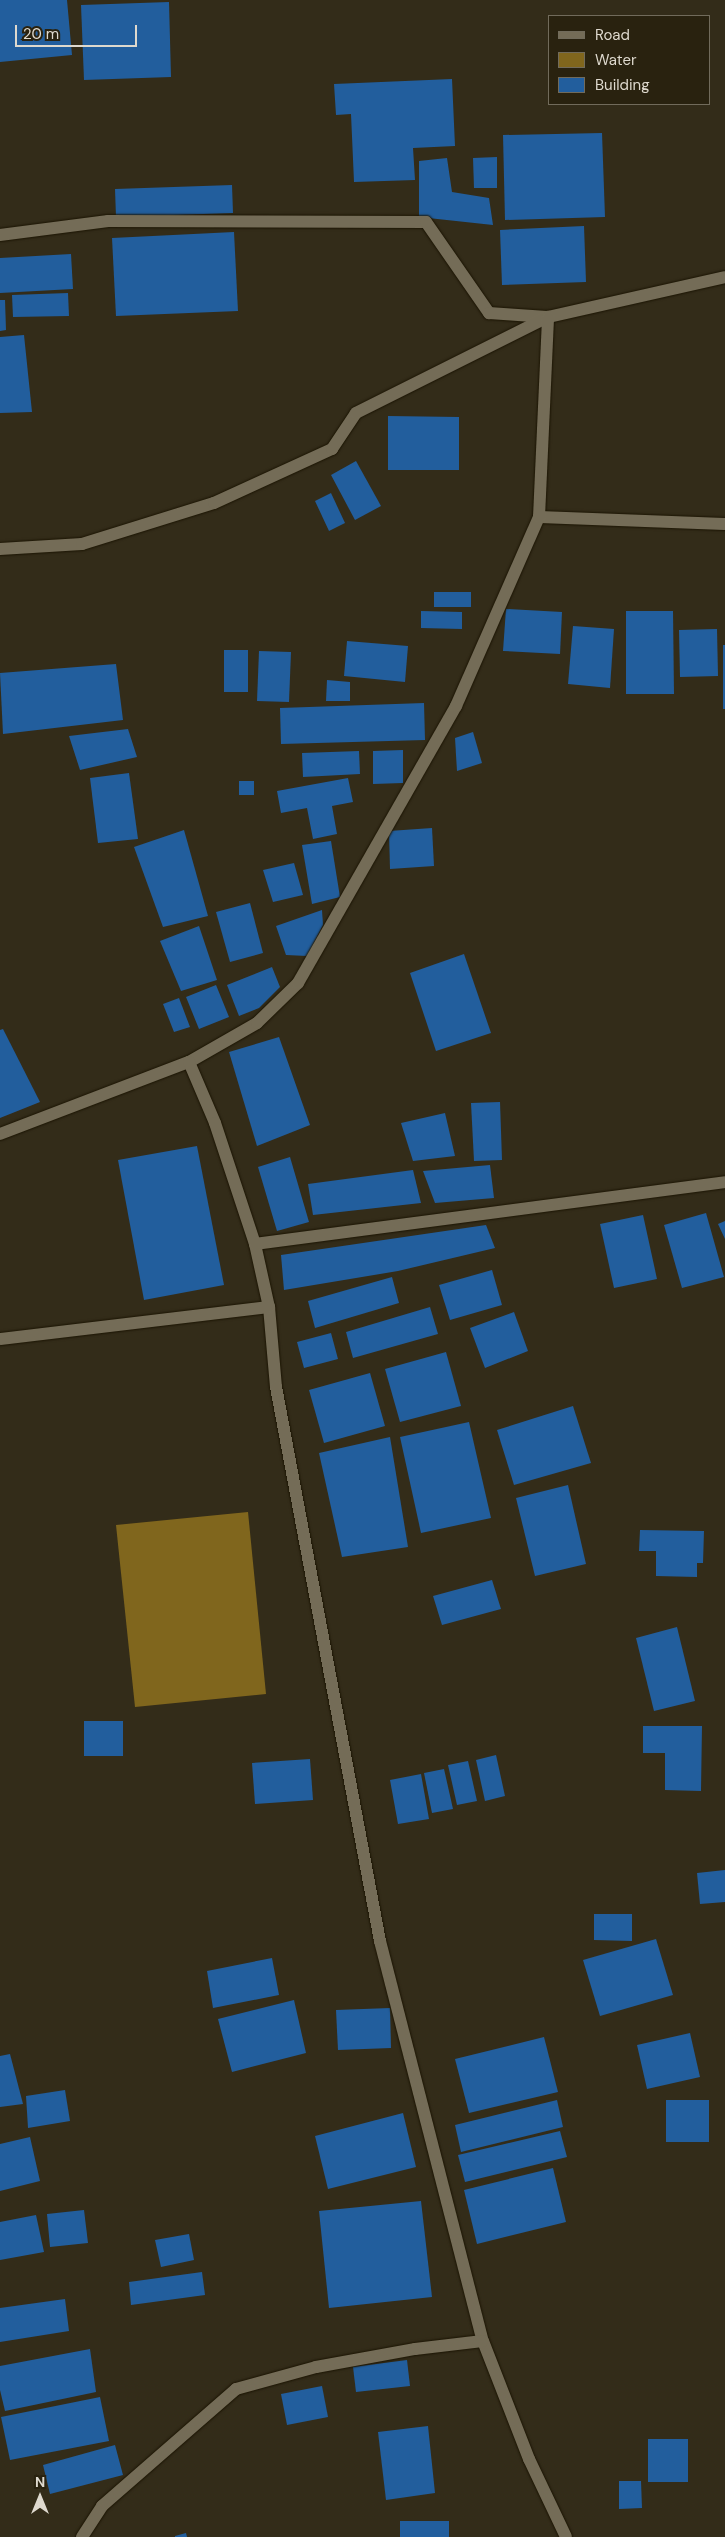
<!DOCTYPE html>
<html>
<head>
<meta charset="utf-8">
<style>
	body { margin:0 }
	#map { position:relative; width:725px; height:2537px; overflow:hidden; background:#332c19; font-family:"DM Sans",sans-serif }
	div>[style] { position:absolute }
	.water>* { inset:0; background:#80661d }
	.building>* { inset:0; background:#225e9d }
	.roads { filter:drop-shadow(0 0 1px #1b1403) drop-shadow(0 0 1px #1b1403) }
	.minor>* { height:12px; margin:-6px; padding:0 6px; transform-origin:6px; border-radius:6px; background:#746c57 }
	span { translate:-50% -50%; white-space:nowrap; text-align:center; line-height:1.15; -webkit-text-stroke:5px #29220f; paint-order:stroke }
	.legend { position:absolute; left:548px; top:15px; width:162px; height:90px; box-sizing:border-box; background:#29220f; border:1px solid #716b5b; margin:0; padding:6px 9px; list-style:none; font-size:15px; color:#ded9ce }
	.legend li { display:flex; align-items:center; gap:10px; height:25px }
	.legend b { width:25px; border:1px solid #716b5b }
	.north { position:absolute; left:15px; top:2472px; width:50px; height:50px; -webkit-text-stroke:4px #29220f; paint-order:stroke; rotate:0deg; font-size:14px; font-weight:700; line-height:20px; text-align:center; color:#ded9ce }
	.north::after { content:''; display:block; margin:auto; width:18px; height:22px; background:#ded9ce; clip-path:polygon(50% 0,100% 100%,50% 72%,0 100%) }
	.scale { position:absolute; left:15px; top:25px; width:122px; height:22px; box-sizing:border-box; border:2px solid #ded9ce; border-top:0; padding-left:6px; font-size:15px; line-height:18px; white-space:nowrap; color:#ded9ce; -webkit-text-stroke:4px #29220f; paint-order:stroke }
</style>
</head>
<body>
<div id="map">
	<div class="water">
		<div style="clip-path:polygon(248px 1512px,266px 1694px,135px 1707px,116px 1525px)"></div>
	</div>
	<div class="building">
		<div style="clip-path:polygon(0 0,67px 0,72px 55px,0 62px)"></div>
		<div style="clip-path:polygon(169px 2px,171px 77px,84px 80px,81px 5px)"></div>
		<div style="clip-path:polygon(452px 79px,455px 146px,413px 148px,415px 180px,354px 182px,351px 114px,336px 115px,334px 84px)"></div>
		<div style="clip-path:polygon(602px 133px,605px 217px,505px 220px,503px 135px)"></div>
		<div style="clip-path:polygon(497px 157px,497px 188px,474px 188px,473px 158px)"></div>
		<div style="clip-path:polygon(447px 158px,452px 192px,489px 198px,493px 225px,419px 217px,419px 161px)"></div>
		<div style="clip-path:polygon(232px 185px,233px 213px,116px 217px,115px 189px)"></div>
		<div style="clip-path:polygon(584px 226px,586px 282px,502px 285px,500px 230px)"></div>
		<div style="clip-path:polygon(234px 232px,238px 311px,116px 316px,112px 238px)"></div>
		<div style="clip-path:polygon(71px 254px,73px 289px,0 293px,0 258px)"></div>
		<div style="clip-path:polygon(68px 293px,69px 316px,13px 317px,12px 295px)"></div>
		<div style="clip-path:polygon(0 300px,5px 300px,6px 330px,0 331px)"></div>
		<div style="clip-path:polygon(24px 335px,32px 412px,0 413px,0 337px)"></div>
		<div style="clip-path:polygon(388px 416px,459px 417px,459px 470px,388px 470px)"></div>
		<div style="clip-path:polygon(356px 461px,381px 506px,355px 520px,331px 475px)"></div>
		<div style="clip-path:polygon(331px 493px,345px 523px,329px 531px,315px 501px)"></div>
		<div style="clip-path:polygon(434px 592px,471px 592px,471px 607px,434px 607px)"></div>
		<div style="clip-path:polygon(506px 609px,562px 612px,560px 654px,503px 651px)"></div>
		<div style="clip-path:polygon(421px 611px,462px 612px,462px 629px,421px 628px)"></div>
		<div style="clip-path:polygon(626px 611px,673px 611px,674px 694px,626px 694px)"></div>
		<div style="clip-path:polygon(573px 626px,614px 629px,610px 688px,568px 684px)"></div>
		<div style="clip-path:polygon(717px 629px,718px 676px,680px 677px,679px 630px)"></div>
		<div style="clip-path:polygon(347px 641px,408px 646px,405px 682px,344px 676px)"></div>
		<div style="clip-path:polygon(723px 645px,725px 645px,725px 709px,723px 709px)"></div>
		<div style="clip-path:polygon(224px 650px,248px 650px,248px 692px,224px 692px)"></div>
		<div style="clip-path:polygon(259px 651px,291px 652px,289px 702px,257px 701px)"></div>
		<div style="clip-path:polygon(116px 664px,123px 720px,3px 734px,0 673px)"></div>
		<div style="clip-path:polygon(327px 680px,350px 682px,350px 701px,326px 701px)"></div>
		<div style="clip-path:polygon(424px 703px,425px 740px,281px 744px,280px 708px)"></div>
		<div style="clip-path:polygon(128px 729px,137px 757px,80px 770px,69px 736px)"></div>
		<div style="clip-path:polygon(473px 732px,482px 763px,457px 771px,455px 738px)"></div>
		<div style="clip-path:polygon(403px 750px,403px 783px,373px 784px,373px 751px)"></div>
		<div style="clip-path:polygon(359px 751px,360px 774px,303px 777px,302px 753px)"></div>
		<div style="clip-path:polygon(129px 773px,138px 839px,98px 843px,90px 778px)"></div>
		<div style="clip-path:polygon(348px 778px,353px 802px,332px 806px,337px 834px,313px 839px,307px 808px,281px 813px,277px 791px)"></div>
		<div style="clip-path:polygon(239px 781px,254px 781px,254px 795px,239px 795px)"></div>
		<div style="clip-path:polygon(432px 828px,434px 866px,390px 869px,389px 831px)"></div>
		<div style="clip-path:polygon(184px 830px,208px 916px,163px 927px,134px 847px)"></div>
		<div style="clip-path:polygon(331px 841px,340px 897px,312px 904px,302px 845px)"></div>
		<div style="clip-path:polygon(294px 863px,303px 895px,273px 902px,263px 870px)"></div>
		<div style="clip-path:polygon(250px 903px,263px 953px,230px 962px,216px 912px)"></div>
		<div style="clip-path:polygon(322px 910px,323px 925px,307px 956px,286px 955px,276px 926px)"></div>
		<div style="clip-path:polygon(199px 926px,217px 980px,181px 991px,160px 941px)"></div>
		<div style="clip-path:polygon(464px 954px,491px 1033px,436px 1051px,410px 973px)"></div>
		<div style="clip-path:polygon(272px 967px,280px 987px,259px 1008px,239px 1016px,227px 985px)"></div>
		<div style="clip-path:polygon(216px 985px,229px 1017px,199px 1029px,186px 997px)"></div>
		<div style="clip-path:polygon(179px 998px,190px 1027px,174px 1032px,163px 1004px)"></div>
		<div style="clip-path:polygon(3px 1029px,40px 1102px,0 1118px,0 1030px)"></div>
		<div style="clip-path:polygon(279px 1037px,310px 1125px,257px 1146px,229px 1052px)"></div>
		<div style="clip-path:polygon(500px 1102px,502px 1160px,474px 1161px,471px 1103px)"></div>
		<div style="clip-path:polygon(445px 1113px,455px 1156px,413px 1161px,401px 1123px)"></div>
		<div style="clip-path:polygon(197px 1146px,224px 1285px,144px 1300px,118px 1160px)"></div>
		<div style="clip-path:polygon(290px 1157px,309px 1222px,277px 1231px,258px 1167px)"></div>
		<div style="clip-path:polygon(490px 1165px,494px 1198px,435px 1203px,423px 1171px)"></div>
		<div style="clip-path:polygon(413px 1170px,421px 1203px,313px 1215px,308px 1184px)"></div>
		<div style="clip-path:polygon(706px 1213px,724px 1277px,682px 1288px,664px 1225px)"></div>
		<div style="clip-path:polygon(643px 1215px,657px 1279px,614px 1288px,600px 1224px)"></div>
		<div style="clip-path:polygon(725px 1221px,725px 1239px,718px 1224px)"></div>
		<div style="clip-path:polygon(486px 1225px,495px 1248px,398px 1271px,284px 1290px,281px 1255px)"></div>
		<div style="clip-path:polygon(492px 1270px,502px 1305px,450px 1320px,439px 1285px)"></div>
		<div style="clip-path:polygon(392px 1277px,399px 1303px,315px 1328px,308px 1301px)"></div>
		<div style="clip-path:polygon(430px 1307px,438px 1334px,353px 1358px,346px 1332px)"></div>
		<div style="clip-path:polygon(514px 1312px,528px 1351px,485px 1368px,470px 1328px)"></div>
		<div style="clip-path:polygon(331px 1333px,338px 1359px,304px 1368px,297px 1342px)"></div>
		<div style="clip-path:polygon(446px 1352px,461px 1406px,400px 1422px,385px 1369px)"></div>
		<div style="clip-path:polygon(370px 1373px,385px 1426px,324px 1443px,309px 1390px)"></div>
		<div style="clip-path:polygon(573px 1406px,591px 1463px,514px 1485px,497px 1430px)"></div>
		<div style="clip-path:polygon(469px 1422px,491px 1518px,421px 1533px,400px 1437px)"></div>
		<div style="clip-path:polygon(390px 1437px,408px 1547px,342px 1557px,319px 1453px)"></div>
		<div style="clip-path:polygon(568px 1485px,586px 1564px,535px 1576px,516px 1498px)"></div>
		<div style="clip-path:polygon(640px 1530px,704px 1531px,703px 1563px,697px 1563px,697px 1577px,656px 1576px,656px 1551px,639px 1551px)"></div>
		<div style="clip-path:polygon(492px 1580px,501px 1609px,442px 1625px,433px 1596px)"></div>
		<div style="clip-path:polygon(677px 1627px,695px 1701px,654px 1711px,636px 1638px)"></div>
		<div style="clip-path:polygon(84px 1721px,123px 1721px,123px 1756px,84px 1756px)"></div>
		<div style="clip-path:polygon(643px 1726px,702px 1726px,701px 1791px,665px 1790px,665px 1753px,643px 1753px)"></div>
		<div style="clip-path:polygon(496px 1755px,505px 1796px,485px 1801px,476px 1760px)"></div>
		<div style="clip-path:polygon(310px 1759px,313px 1800px,255px 1804px,252px 1763px)"></div>
		<div style="clip-path:polygon(468px 1761px,477px 1801px,457px 1805px,448px 1765px)"></div>
		<div style="clip-path:polygon(444px 1769px,453px 1809px,432px 1813px,424px 1773px)"></div>
		<div style="clip-path:polygon(421px 1774px,429px 1819px,398px 1824px,390px 1780px)"></div>
		<div style="clip-path:polygon(725px 1870px,725px 1902px,700px 1904px,697px 1873px)"></div>
		<div style="clip-path:polygon(594px 1914px,632px 1914px,632px 1941px,594px 1940px)"></div>
		<div style="clip-path:polygon(656px 1939px,673px 1995px,600px 2016px,583px 1960px)"></div>
		<div style="clip-path:polygon(272px 1958px,279px 1995px,213px 2008px,207px 1971px)"></div>
		<div style="clip-path:polygon(294px 2000px,306px 2053px,232px 2072px,218px 2019px)"></div>
		<div style="clip-path:polygon(390px 2008px,391px 2048px,338px 2050px,336px 2010px)"></div>
		<div style="clip-path:polygon(690px 2033px,700px 2077px,647px 2089px,637px 2045px)"></div>
		<div style="clip-path:polygon(544px 2037px,558px 2092px,469px 2113px,455px 2059px)"></div>
		<div style="clip-path:polygon(10px 2054px,23px 2104px,0 2107px,0 2056px)"></div>
		<div style="clip-path:polygon(65px 2090px,70px 2121px,28px 2128px,26px 2096px)"></div>
		<div style="clip-path:polygon(557px 2100px,563px 2127px,461px 2152px,455px 2125px)"></div>
		<div style="clip-path:polygon(666px 2100px,709px 2100px,709px 2142px,666px 2142px)"></div>
		<div style="clip-path:polygon(403px 2113px,416px 2167px,328px 2189px,315px 2136px)"></div>
		<div style="clip-path:polygon(560px 2131px,567px 2157px,465px 2182px,458px 2155px)"></div>
		<div style="clip-path:polygon(30px 2137px,40px 2181px,0 2191px,0 2144px)"></div>
		<div style="clip-path:polygon(553px 2168px,566px 2222px,477px 2244px,464px 2190px)"></div>
		<div style="clip-path:polygon(421px 2201px,432px 2297px,329px 2308px,319px 2211px)"></div>
		<div style="clip-path:polygon(84px 2210px,88px 2243px,50px 2247px,47px 2214px)"></div>
		<div style="clip-path:polygon(36px 2215px,44px 2252px,0 2260px,0 2222px)"></div>
		<div style="clip-path:polygon(189px 2234px,194px 2260px,161px 2267px,155px 2240px)"></div>
		<div style="clip-path:polygon(202px 2272px,205px 2295px,131px 2305px,129px 2282px)"></div>
		<div style="clip-path:polygon(65px 2299px,69px 2331px,0 2342px,0 2308px)"></div>
		<div style="clip-path:polygon(90px 2349px,96px 2392px,5px 2411px,0 2390px,0 2366px)"></div>
		<div style="clip-path:polygon(407px 2360px,410px 2386px,356px 2392px,353px 2367px)"></div>
		<div style="clip-path:polygon(322px 2386px,328px 2417px,287px 2425px,281px 2394px)"></div>
		<div style="clip-path:polygon(100px 2397px,109px 2441px,10px 2460px,1px 2417px)"></div>
		<div style="clip-path:polygon(428px 2426px,435px 2493px,386px 2500px,378px 2432px)"></div>
		<div style="clip-path:polygon(648px 2439px,688px 2439px,688px 2482px,648px 2482px)"></div>
		<div style="clip-path:polygon(115px 2445px,123px 2475px,50px 2494px,43px 2465px)"></div>
		<div style="clip-path:polygon(619px 2481px,641px 2481px,642px 2508px,619px 2509px)"></div>
		<div style="clip-path:polygon(400px 2521px,449px 2521px,449px 2537px,400px 2537px)"></div>
		<div style="clip-path:polygon(186px 2533px,187px 2537px,175px 2537px,175px 2536px)"></div>
	</div>
	<div class="roads">
		<div class="minor">
			<div style="left:0;top:235px;width:109px;rotate:-7.4deg"></div>
			<div style="left:108px;top:221px;width:318px;rotate:0.2deg"></div>
			<div style="left:426px;top:222px;width:111px;rotate:55.3deg"></div>
			<div style="left:489px;top:313px;width:58px;rotate:3.9deg"></div>
			<div style="left:539px;top:517px;width:186px;rotate:2.2deg"></div>
			<div style="left:0;top:549px;width:82px;rotate:-3.5deg"></div>
			<div style="left:82px;top:544px;width:138px;rotate:-17.3deg"></div>
			<div style="left:214px;top:503px;width:130px;rotate:-24.6deg"></div>
			<div style="left:332px;top:449px;width:43px;rotate:-56.3deg"></div>
			<div style="left:356px;top:413px;width:215px;rotate:-26.6deg"></div>
			<div style="left:548px;top:317px;width:181px;rotate:-12.7deg"></div>
			<div style="left:189px;top:1062px;width:78px;rotate:-29.8deg"></div>
			<div style="left:257px;top:1023px;width:57px;rotate:-44.3deg"></div>
			<div style="left:298px;top:983px;width:319px;rotate:-60.3deg"></div>
			<div style="left:456px;top:706px;width:206px;rotate:-66.3deg"></div>
			<div style="left:539px;top:517px;width:200px;rotate:-87.4deg"></div>
			<div style="left:0;top:1134px;width:202px;rotate:-20.9deg"></div>
			<div style="left:189px;top:1062px;width:66px;rotate:66.9deg"></div>
			<div style="left:215px;top:1123px;width:127px;rotate:71.7deg"></div>
			<div style="left:255px;top:1244px;width:65px;rotate:77.5deg"></div>
			<div style="left:269px;top:1307px;width:80px;rotate:85deg"></div>
			<div style="left:276px;top:1387px;width:564px;rotate:79.37deg"></div>
			<div style="left:380px;top:1941px;width:413px;rotate:75.6deg"></div>
			<div style="left:483px;top:2341px;width:127px;rotate:68.7deg"></div>
			<div style="left:529px;top:2459px;width:86px;rotate:64.6deg"></div>
			<div style="left:255px;top:1244px;width:474px;rotate:-7.5deg"></div>
			<div style="left:0;top:1339px;width:271px;rotate:-6.8deg"></div>
			<div style="left:82px;top:2537px;width:37px;rotate:-57deg"></div>
			<div style="left:102px;top:2506px;width:178px;rotate:-41.1deg"></div>
			<div style="left:236px;top:2389px;width:83px;rotate:-15.4deg"></div>
			<div style="left:316px;top:2367px;width:101px;rotate:-10.3deg"></div>
			<div style="left:415px;top:2349px;width:68px;rotate:-6.7deg"></div>
		</div>
	</div>
	<ul class="legend">
	<li><b style="height:6px;background:#746c57"></b>Road</li>
	<li><b style="height:14px;background:#80661d"></b>Water</li>
	<li><b style="height:14px;background:#225e9d"></b>Building</li>
	</ul>
	<div class="north">N</div>
	<div class="scale">20 m</div>
</div>
</body>
</html>
